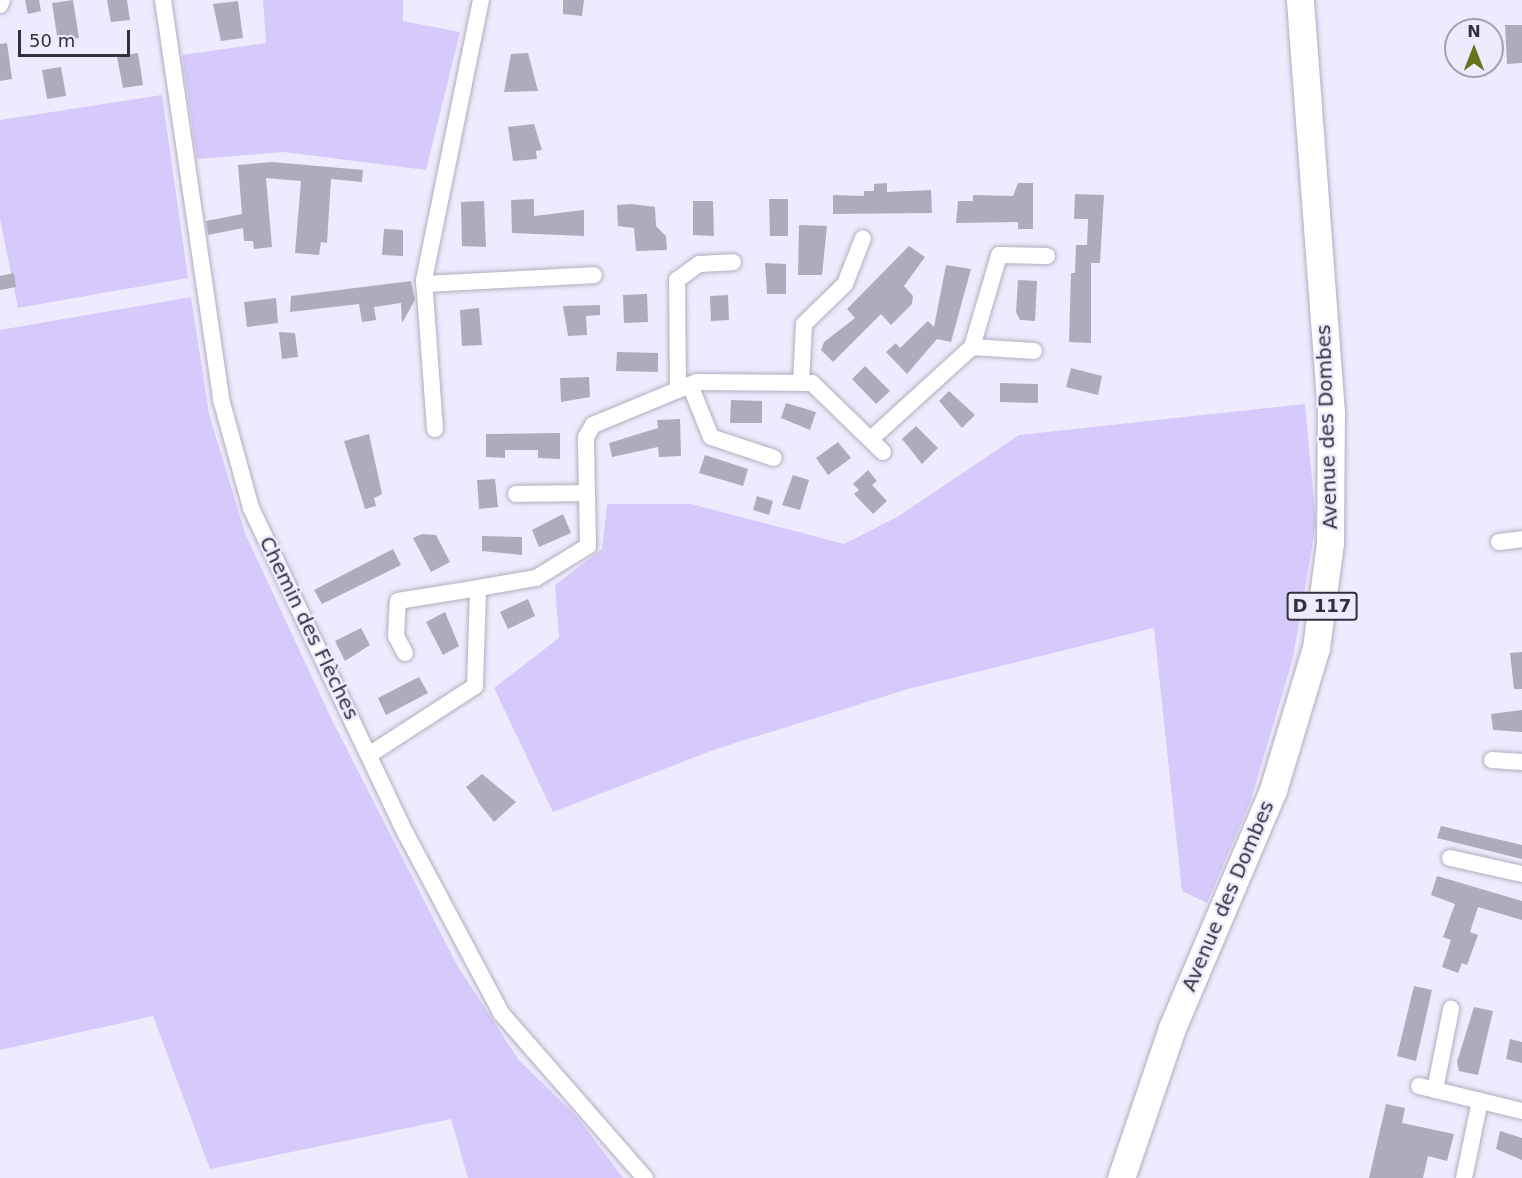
<!DOCTYPE html>
<html>
<head>
<meta charset="utf-8">
<style>
	body { margin:0 }
	#map { position:relative; width:1522px; height:1178px; overflow:hidden; background:#efebfe; font-family:"DejaVu Sans",sans-serif }
	div>[style] { position:absolute }
	.green>* { inset:0; background:#d6c9fb }
	.building>* { inset:0; background:#afabbc }
	.roads { filter:drop-shadow(0 0 2px #b1adbe) drop-shadow(0 0 2px #b1adbe) }
	.street>* { height:16px; margin:-8px; padding:0 8px; transform-origin:8px; border-radius:8px; background:#fff }
	.primary>* { height:27px; margin:-13.5px; padding:0 13.5px; transform-origin:13.5px; border-radius:13.5px; background:#fff }
	span { translate:-50% -50%; white-space:nowrap; text-align:center; line-height:1.15; -webkit-text-stroke:5px #efebfe; paint-order:stroke }
	.shield-label span { padding:2px 4px; background:#efebfe; border:2px solid; border-radius:4px; -webkit-text-stroke-width:0 }
	.shield-label { font-size:18px; color:#323038; font-weight:700 }
	.street-label { font-size:20px; color:#323038 }
	.north { position:absolute; left:1444px; top:18px; width:60px; height:60px; box-sizing:border-box; background:#efebfe; border:2px solid #a3a0af; border-radius:50%; rotate:0deg; font-size:16px; font-weight:700; line-height:24px; text-align:center; color:#323038 }
	.north::after { content:''; display:block; margin:auto; width:21px; height:27px; background:#68731d; clip-path:polygon(50% 0,100% 100%,50% 72%,0 100%) }
	.scale { position:absolute; left:18px; top:30px; width:112px; height:27px; box-sizing:border-box; border:3px solid #323038; border-top:0; padding-left:8px; font-size:18px; line-height:21px; white-space:nowrap; color:#323038; -webkit-text-stroke:4px #efebfe; paint-order:stroke }
</style>
</head>
<body>
<div id="map">
	<div class="green">
		<div style="clip-path:polygon(263px 0,403px 0,403px 21px,460px 32px,426px 170px,284px 152px,197px 159px,182px 55px,266px 43px)"></div>
		<div style="clip-path:polygon(162px 95px,188px 278px,18px 308px,0 219px,0 120px)"></div>
		<div style="clip-path:polygon(191px 297px,209px 414px,245px 533px,330px 716px,457px 965px,518px 1059px,578px 1118px,623px 1178px,468px 1178px,451px 1119px,210px 1169px,153px 1016px,0 1050px,0 330px)"></div>
		<div style="clip-path:polygon(1305px 404px,1316px 523px,1293px 658px,1250px 803px,1207px 903px,1182px 891px,1154px 628px,908px 689px,716px 749px,553px 812px,494px 688px,559px 638px,555px 585px,602px 549px,607px 504px,691px 504px,844px 544px,899px 516px,1019px 435px)"></div>
	</div>
	<div class="building">
		<div style="clip-path:polygon(25px 0,39px 0,41px 11px,28px 14px)"></div>
		<div style="clip-path:polygon(73px 0,79px 38px,58px 42px,52px 3px)"></div>
		<div style="clip-path:polygon(107px 0,127px 0,130px 20px,111px 22px)"></div>
		<div style="clip-path:polygon(563px 0,584px 0,582px 16px,563px 14px)"></div>
		<div style="clip-path:polygon(238px 1px,243px 38px,221px 41px,213px 4px)"></div>
		<div style="clip-path:polygon(1505px 25px,1522px 25px,1522px 63px,1507px 64px)"></div>
		<div style="clip-path:polygon(7px 43px,12px 79px,0 81px,0 44px)"></div>
		<div style="clip-path:polygon(138px 53px,143px 85px,123px 88px,117px 57px)"></div>
		<div style="clip-path:polygon(528px 53px,538px 91px,504px 92px,511px 54px)"></div>
		<div style="clip-path:polygon(61px 67px,66px 96px,47px 99px,42px 70px)"></div>
		<div style="clip-path:polygon(534px 124px,542px 150px,536px 151px,537px 159px,513px 161px,508px 127px)"></div>
		<div style="clip-path:polygon(272px 162px,363px 170px,362px 182px,331px 179px,327px 243px,321px 242px,319px 255px,295px 253px,301px 181px,266px 178px,272px 247px,254px 249px,253px 241px,244px 241px,243px 228px,208px 235px,206px 221px,242px 214px,238px 165px)"></div>
		<div style="clip-path:polygon(887px 183px,887px 192px,931px 190px,932px 213px,833px 214px,833px 195px,864px 196px,864px 191px,874px 191px,874px 184px)"></div>
		<div style="clip-path:polygon(1018px 183px,1033px 183px,1033px 229px,1018px 229px,1018px 222px,956px 223px,958px 201px,973px 201px,973px 195px,1013px 196px)"></div>
		<div style="clip-path:polygon(1075px 194px,1104px 195px,1100px 263px,1091px 263px,1091px 343px,1069px 342px,1071px 273px,1075px 273px,1076px 245px,1087px 245px,1088px 219px,1074px 219px)"></div>
		<div style="clip-path:polygon(534px 199px,534px 216px,584px 210px,584px 236px,512px 233px,511px 200px)"></div>
		<div style="clip-path:polygon(769px 199px,788px 199px,788px 236px,770px 236px)"></div>
		<div style="clip-path:polygon(484px 201px,486px 247px,462px 246px,461px 202px)"></div>
		<div style="clip-path:polygon(693px 201px,713px 201px,714px 236px,693px 235px)"></div>
		<div style="clip-path:polygon(631px 204px,655px 207px,656px 226px,666px 236px,667px 250px,636px 251px,634px 228px,618px 226px,617px 205px)"></div>
		<div style="clip-path:polygon(799px 225px,827px 226px,822px 275px,798px 275px)"></div>
		<div style="clip-path:polygon(384px 229px,403px 230px,403px 256px,382px 255px)"></div>
		<div style="clip-path:polygon(909px 246px,925px 257px,904px 286px,913px 296px,912px 304px,891px 325px,881px 314px,833px 362px,821px 350px,824px 342px,855px 318px,847px 309px)"></div>
		<div style="clip-path:polygon(765px 263px,786px 264px,786px 294px,767px 294px)"></div>
		<div style="clip-path:polygon(946px 265px,971px 269px,951px 342px,937px 339px,907px 374px,886px 352px,896px 343px,900px 348px,928px 321px,934px 327px)"></div>
		<div style="clip-path:polygon(14px 273px,16px 287px,0 290px,0 276px)"></div>
		<div style="clip-path:polygon(1018px 280px,1037px 281px,1035px 321px,1020px 320px,1016px 312px)"></div>
		<div style="clip-path:polygon(411px 281px,415px 300px,402px 323px,401px 303px,374px 307px,376px 320px,362px 322px,359px 304px,290px 312px,291px 296px)"></div>
		<div style="clip-path:polygon(647px 294px,648px 322px,624px 323px,623px 295px)"></div>
		<div style="clip-path:polygon(728px 295px,729px 320px,711px 321px,710px 296px)"></div>
		<div style="clip-path:polygon(276px 298px,278px 323px,247px 327px,244px 302px)"></div>
		<div style="clip-path:polygon(600px 305px,600px 315px,586px 316px,587px 335px,568px 336px,563px 306px)"></div>
		<div style="clip-path:polygon(479px 308px,482px 345px,462px 346px,460px 310px)"></div>
		<div style="clip-path:polygon(279px 332px,295px 333px,298px 357px,282px 359px)"></div>
		<div style="clip-path:polygon(617px 352px,658px 353px,658px 372px,616px 371px)"></div>
		<div style="clip-path:polygon(865px 366px,890px 391px,876px 404px,852px 379px)"></div>
		<div style="clip-path:polygon(1071px 368px,1102px 376px,1098px 395px,1066px 387px)"></div>
		<div style="clip-path:polygon(589px 377px,590px 397px,561px 402px,560px 378px)"></div>
		<div style="clip-path:polygon(1000px 383px,1038px 384px,1038px 403px,1000px 402px)"></div>
		<div style="clip-path:polygon(949px 391px,975px 415px,962px 428px,939px 401px)"></div>
		<div style="clip-path:polygon(731px 400px,762px 401px,762px 423px,730px 423px)"></div>
		<div style="clip-path:polygon(786px 403px,816px 412px,810px 430px,781px 418px)"></div>
		<div style="clip-path:polygon(680px 419px,681px 456px,659px 457px,658px 447px,612px 457px,609px 443px,658px 428px,657px 420px)"></div>
		<div style="clip-path:polygon(916px 426px,938px 448px,922px 464px,902px 439px)"></div>
		<div style="clip-path:polygon(560px 433px,560px 459px,538px 458px,538px 450px,505px 450px,505px 458px,486px 457px,486px 434px)"></div>
		<div style="clip-path:polygon(369px 434px,382px 494px,374px 498px,376px 506px,365px 509px,344px 441px)"></div>
		<div style="clip-path:polygon(838px 442px,851px 458px,828px 475px,816px 458px)"></div>
		<div style="clip-path:polygon(705px 455px,748px 469px,743px 486px,699px 473px)"></div>
		<div style="clip-path:polygon(868px 470px,877px 481px,872px 485px,887px 501px,873px 514px,854px 494px,859px 490px,853px 484px)"></div>
		<div style="clip-path:polygon(793px 475px,809px 480px,800px 510px,782px 505px)"></div>
		<div style="clip-path:polygon(495px 479px,498px 507px,479px 509px,477px 480px)"></div>
		<div style="clip-path:polygon(757px 496px,773px 501px,769px 515px,753px 510px)"></div>
		<div style="clip-path:polygon(563px 514px,571px 533px,539px 547px,532px 530px)"></div>
		<div style="clip-path:polygon(422px 534px,436px 535px,450px 562px,431px 572px,413px 538px)"></div>
		<div style="clip-path:polygon(482px 536px,522px 537px,522px 555px,482px 551px)"></div>
		<div style="clip-path:polygon(393px 549px,401px 565px,322px 604px,314px 590px)"></div>
		<div style="clip-path:polygon(528px 599px,535px 616px,508px 629px,500px 612px)"></div>
		<div style="clip-path:polygon(445px 612px,459px 646px,443px 655px,426px 622px)"></div>
		<div style="clip-path:polygon(361px 628px,370px 645px,345px 661px,335px 641px)"></div>
		<div style="clip-path:polygon(1522px 652px,1522px 689px,1514px 689px,1510px 653px)"></div>
		<div style="clip-path:polygon(419px 677px,428px 693px,386px 715px,378px 698px)"></div>
		<div style="clip-path:polygon(1522px 710px,1522px 732px,1493px 730px,1491px 714px)"></div>
		<div style="clip-path:polygon(482px 774px,516px 802px,494px 822px,466px 787px)"></div>
		<div style="clip-path:polygon(1441px 826px,1522px 845px,1522px 859px,1437px 838px)"></div>
		<div style="clip-path:polygon(1437px 876px,1522px 901px,1522px 920px,1478px 907px,1470px 932px,1478px 935px,1467px 965px,1462px 963px,1458px 973px,1442px 967px,1451px 940px,1443px 937px,1455px 904px,1431px 895px)"></div>
		<div style="clip-path:polygon(1414px 986px,1432px 990px,1416px 1061px,1397px 1056px)"></div>
		<div style="clip-path:polygon(1474px 1007px,1493px 1011px,1478px 1075px,1459px 1071px,1457px 1062px)"></div>
		<div style="clip-path:polygon(1510px 1039px,1522px 1042px,1522px 1063px,1506px 1059px)"></div>
		<div style="clip-path:polygon(1386px 1104px,1405px 1108px,1402px 1123px,1454px 1134px,1447px 1161px,1428px 1156px,1423px 1178px,1369px 1178px)"></div>
		<div style="clip-path:polygon(1500px 1131px,1522px 1138px,1522px 1160px,1496px 1149px)"></div>
	</div>
	<div class="roads">
		<div class="street">
			<div style="left:163px;top:0;width:403px;rotate:81.7deg"></div>
			<div style="left:221px;top:399px;width:113px;rotate:74.6deg"></div>
			<div style="left:251px;top:508px;width:361px;rotate:64.6deg"></div>
			<div style="left:406px;top:834px;width:203px;rotate:62deg"></div>
			<div style="left:501px;top:1013px;width:219px;rotate:48.9deg"></div>
			<div style="left:0;top:5px;width:5px;rotate:-68deg"></div>
			<div style="left:424px;top:284px;width:170px;rotate:-3deg"></div>
			<div style="left:972px;top:347px;width:62px;rotate:3.7deg"></div>
			<div style="left:801px;top:383px;width:59px;rotate:-87.1deg"></div>
			<div style="left:804px;top:324px;width:57px;rotate:-44.3deg"></div>
			<div style="left:845px;top:284px;width:49px;rotate:-68.6deg"></div>
			<div style="left:690px;top:385px;width:56px;rotate:68deg"></div>
			<div style="left:711px;top:437px;width:66px;rotate:18.4deg"></div>
			<div style="left:678px;top:390px;width:110px;rotate:-90.5deg"></div>
			<div style="left:677px;top:280px;width:27px;rotate:-36deg"></div>
			<div style="left:699px;top:264px;width:34px;rotate:-3deg"></div>
			<div style="left:435px;top:429px;width:149px;rotate:-94.2deg"></div>
			<div style="left:424px;top:280px;width:286px;rotate:-78.5deg"></div>
			<div style="left:872px;top:438px;width:135px;rotate:-42.3deg"></div>
			<div style="left:972px;top:347px;width:96px;rotate:-73.6deg"></div>
			<div style="left:999px;top:255px;width:48px;rotate:1.2deg"></div>
			<div style="left:516px;top:494px;width:68px;rotate:-0.8deg"></div>
			<div style="left:1499px;top:542px;width:23px;rotate:-7deg"></div>
			<div style="left:405px;top:653px;width:19px;rotate:-118deg"></div>
			<div style="left:396px;top:636px;width:35px;rotate:-87deg"></div>
			<div style="left:398px;top:601px;width:81px;rotate:-9.2deg"></div>
			<div style="left:372px;top:753px;width:123px;rotate:-33deg"></div>
			<div style="left:475px;top:686px;width:98px;rotate:-88.2deg"></div>
			<div style="left:478px;top:588px;width:59px;rotate:-9.8deg"></div>
			<div style="left:536px;top:578px;width:61px;rotate:-31.6deg"></div>
			<div style="left:588px;top:546px;width:109px;rotate:-91.1deg"></div>
			<div style="left:586px;top:437px;width:14px;rotate:-60deg"></div>
			<div style="left:593px;top:425px;width:113px;rotate:-22.5deg"></div>
			<div style="left:697px;top:382px;width:115px;rotate:0.5deg"></div>
			<div style="left:812px;top:383px;width:99px;rotate:44.2deg"></div>
			<div style="left:1492px;top:760px;width:30px;rotate:4deg"></div>
			<div style="left:1450px;top:858px;width:74px;rotate:12.5deg"></div>
			<div style="left:1419px;top:1086px;width:106px;rotate:13.6deg"></div>
			<div style="left:1435px;top:1090px;width:83px;rotate:-78.8deg"></div>
			<div style="left:1464px;top:1178px;width:79px;rotate:-78.3deg"></div>
		</div>
		<div class="primary">
			<div style="left:1121px;top:1178px;width:158px;rotate:-71.2deg"></div>
			<div style="left:1172px;top:1028px;width:259px;rotate:-67deg"></div>
			<div style="left:1273px;top:790px;width:148px;rotate:-73.2deg"></div>
			<div style="left:1316px;top:648px;width:106px;rotate:-82.4deg"></div>
			<div style="left:1330px;top:543px;width:130px;rotate:-89.6deg"></div>
			<div style="left:1331px;top:413px;width:414px;rotate:-94.3deg"></div>
		</div>
	</div>
	<div class="shield-label">
		<span style="left:1322px;top:606px">D 117</span>
	</div>
	<div class="street-label">
		<span style="left:1327px;top:427px;rotate:-92deg">Avenue des Dombes</span>
		<span style="left:309px;top:628px;rotate:64deg">Chemin des Flèches</span>
		<span style="left:1228px;top:896px;rotate:-67deg">Avenue des Dombes</span>
	</div>
	<div class="north">N</div>
	<div class="scale">50 m</div>
</div>
</body>
</html>
